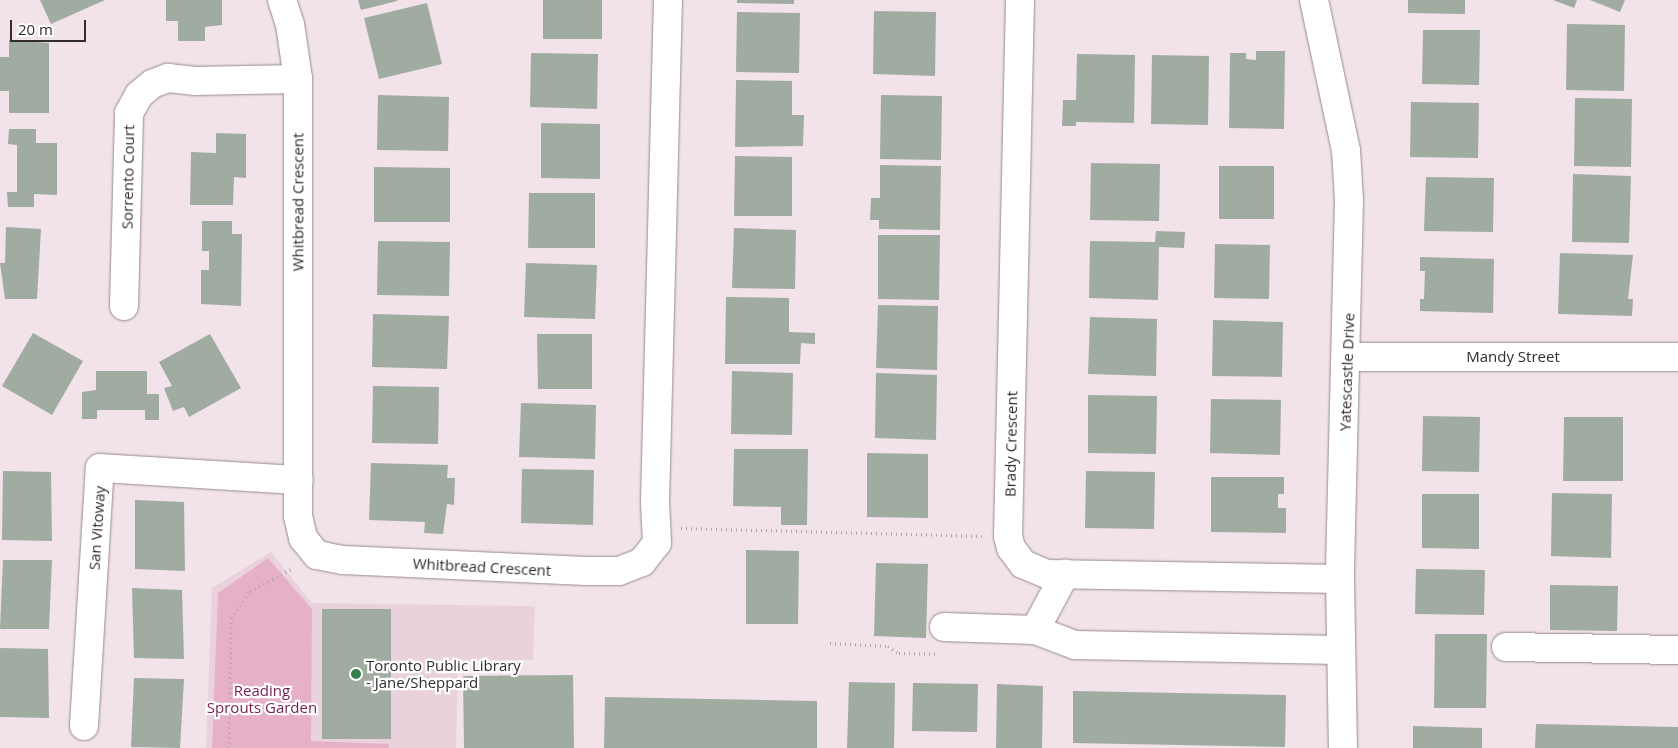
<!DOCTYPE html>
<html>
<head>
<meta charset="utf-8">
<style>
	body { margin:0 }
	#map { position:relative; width:1678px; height:748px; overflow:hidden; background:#f2e2e9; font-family:"Open Sans",sans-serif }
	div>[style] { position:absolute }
	.built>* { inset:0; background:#e9d2dc }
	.green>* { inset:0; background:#e6b1c8 }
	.building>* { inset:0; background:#a0aca2 }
	.path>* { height:3px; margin-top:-1.5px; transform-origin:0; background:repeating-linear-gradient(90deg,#aea1a7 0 1px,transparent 0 5px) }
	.roads { filter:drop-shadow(0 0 1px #988a90) drop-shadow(0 0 1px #988a90) }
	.minor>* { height:28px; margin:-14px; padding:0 14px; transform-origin:14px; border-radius:14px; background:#fff }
	.dots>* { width:14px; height:14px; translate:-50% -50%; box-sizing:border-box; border:2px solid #fff; border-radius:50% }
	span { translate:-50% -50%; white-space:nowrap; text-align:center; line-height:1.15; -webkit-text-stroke:4.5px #fff; paint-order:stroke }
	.street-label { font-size:15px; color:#322c2f }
	.poi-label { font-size:15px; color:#322c2f }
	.left { translate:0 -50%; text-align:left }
	.park-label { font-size:15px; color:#771d4f }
	.scale { position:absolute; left:10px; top:20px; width:76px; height:22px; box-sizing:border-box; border:2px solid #322c2f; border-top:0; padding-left:6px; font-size:15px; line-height:18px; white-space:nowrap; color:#322c2f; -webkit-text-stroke:4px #fff; paint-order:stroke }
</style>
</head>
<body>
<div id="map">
	<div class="built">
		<div style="clip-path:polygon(271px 552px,312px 603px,535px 606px,533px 660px,458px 660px,456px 748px,206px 748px,212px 588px)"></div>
	</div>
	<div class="green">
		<div style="clip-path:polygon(268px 558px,312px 609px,311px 741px,388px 744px,389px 748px,212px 748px,218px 593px)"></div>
	</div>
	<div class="building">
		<div style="clip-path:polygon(40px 0,105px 0,51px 24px)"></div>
		<div style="clip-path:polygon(166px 0,222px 0,222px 25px,205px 27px,205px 41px,178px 41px,178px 21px,166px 21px)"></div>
		<div style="clip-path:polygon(358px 0,397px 0,397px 1px,361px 10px)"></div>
		<div style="clip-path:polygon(543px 0,602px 0,602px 39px,543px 39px)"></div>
		<div style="clip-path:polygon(737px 0,794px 0,794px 4px,737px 3px)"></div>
		<div style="clip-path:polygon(1408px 0,1465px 0,1465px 14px,1408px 13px)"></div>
		<div style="clip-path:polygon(1553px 0,1577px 0,1574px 8px)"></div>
		<div style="clip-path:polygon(1590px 0,1625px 0,1620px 12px)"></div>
		<div style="clip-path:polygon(427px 3px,442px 64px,379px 79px,364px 18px)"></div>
		<div style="clip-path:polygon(874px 11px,936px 12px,935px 76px,873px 74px)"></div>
		<div style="clip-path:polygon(737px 12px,800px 13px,799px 73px,736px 72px)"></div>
		<div style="clip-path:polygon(1567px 24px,1625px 25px,1624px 91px,1566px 90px)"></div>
		<div style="clip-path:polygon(1423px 30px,1480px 30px,1479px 85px,1422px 84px)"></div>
		<div style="clip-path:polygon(9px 40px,49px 43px,49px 113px,9px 113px,9px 91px,0 91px,0 57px,9px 57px)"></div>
		<div style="clip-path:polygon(1256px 51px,1285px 51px,1284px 129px,1229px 128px,1230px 53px,1246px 53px,1246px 59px,1256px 60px)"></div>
		<div style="clip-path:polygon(531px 53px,598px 54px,597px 109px,530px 107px)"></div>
		<div style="clip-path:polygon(1077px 54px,1135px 55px,1134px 123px,1076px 122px,1076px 126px,1062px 126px,1063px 100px,1076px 100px)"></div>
		<div style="clip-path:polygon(1152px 55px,1209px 56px,1208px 125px,1151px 124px)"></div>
		<div style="clip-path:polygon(736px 80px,792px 81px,792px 115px,804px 115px,803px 146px,735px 147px)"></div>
		<div style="clip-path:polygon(378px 95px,449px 97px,448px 151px,377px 150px)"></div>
		<div style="clip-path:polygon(881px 95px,942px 96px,941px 160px,880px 159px)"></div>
		<div style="clip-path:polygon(1575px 98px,1632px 99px,1631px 167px,1574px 166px)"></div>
		<div style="clip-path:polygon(1411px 102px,1479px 103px,1478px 158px,1410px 157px)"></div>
		<div style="clip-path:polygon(541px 123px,600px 124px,600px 179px,541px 178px)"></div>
		<div style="clip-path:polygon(9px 129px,36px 129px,36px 143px,57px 143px,57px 195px,34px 194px,34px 207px,8px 207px,7px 192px,17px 192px,17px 145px,8px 144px)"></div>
		<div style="clip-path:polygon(216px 133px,246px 134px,246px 178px,234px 177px,233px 205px,190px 205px,191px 152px,216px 153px)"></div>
		<div style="clip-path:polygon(735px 156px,792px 157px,792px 216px,734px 216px)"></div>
		<div style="clip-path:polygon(1091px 163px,1160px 164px,1159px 221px,1090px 220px)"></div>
		<div style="clip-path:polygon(880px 165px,941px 166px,940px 230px,879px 229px,879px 220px,870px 220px,871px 198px,880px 198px)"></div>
		<div style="clip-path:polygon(1219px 166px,1274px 166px,1274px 219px,1219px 219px)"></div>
		<div style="clip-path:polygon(374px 167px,450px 168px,450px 222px,374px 222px)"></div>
		<div style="clip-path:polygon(1573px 174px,1631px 176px,1629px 243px,1572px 242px)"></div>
		<div style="clip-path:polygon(1426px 177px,1494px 178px,1493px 232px,1424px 231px)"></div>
		<div style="clip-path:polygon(529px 193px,595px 193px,595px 248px,528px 248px)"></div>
		<div style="clip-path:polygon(202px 221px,232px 221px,232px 234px,242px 234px,241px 306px,201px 304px,201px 270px,209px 270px,209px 251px,202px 251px)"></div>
		<div style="clip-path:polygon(6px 227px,41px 229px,37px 299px,5px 299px,0 263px,5px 263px)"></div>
		<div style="clip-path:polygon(734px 228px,796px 230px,795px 289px,732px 288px)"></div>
		<div style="clip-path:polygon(1156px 231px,1185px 232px,1184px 248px,1159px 247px,1158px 300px,1089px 298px,1090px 241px,1155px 242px)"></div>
		<div style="clip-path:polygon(878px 235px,940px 235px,939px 300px,878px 299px)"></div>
		<div style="clip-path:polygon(378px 241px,450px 242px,449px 296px,377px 295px)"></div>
		<div style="clip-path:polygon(1215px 244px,1270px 245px,1269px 299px,1214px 298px)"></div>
		<div style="clip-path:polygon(1560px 253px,1633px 255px,1628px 299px,1633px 299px,1632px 316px,1558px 314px)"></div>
		<div style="clip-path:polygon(1420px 257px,1494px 259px,1493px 313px,1420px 311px,1420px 299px,1424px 299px,1425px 271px,1420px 271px)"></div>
		<div style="clip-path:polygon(526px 263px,597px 265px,595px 319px,524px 317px)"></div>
		<div style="clip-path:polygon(726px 297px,789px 298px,789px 332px,815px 333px,815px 344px,801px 343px,800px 364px,725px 364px)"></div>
		<div style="clip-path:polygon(878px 305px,938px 306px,937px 370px,876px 368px)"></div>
		<div style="clip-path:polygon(373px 314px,449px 316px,447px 369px,372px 367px)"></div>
		<div style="clip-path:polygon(1090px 317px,1157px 319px,1156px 376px,1088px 374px)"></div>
		<div style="clip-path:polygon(1213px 320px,1283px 322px,1282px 377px,1212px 376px)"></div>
		<div style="clip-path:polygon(33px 333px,83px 361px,52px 415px,2px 386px)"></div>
		<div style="clip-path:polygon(210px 334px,241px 388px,189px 417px,184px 407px,173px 411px,164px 388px,172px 386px,159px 362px)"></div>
		<div style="clip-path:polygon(537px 334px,592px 334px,592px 389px,538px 389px)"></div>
		<div style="clip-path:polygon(96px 371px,147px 371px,147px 394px,159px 394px,159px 420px,145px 420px,145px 410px,97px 410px,97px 419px,82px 419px,82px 392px,96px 390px)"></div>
		<div style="clip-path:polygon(732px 371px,793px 373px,792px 435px,731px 434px)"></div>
		<div style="clip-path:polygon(876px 373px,937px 375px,936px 440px,875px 438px)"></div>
		<div style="clip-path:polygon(373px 386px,439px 387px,438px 444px,372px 443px)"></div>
		<div style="clip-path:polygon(1088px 395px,1157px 396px,1156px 454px,1088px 453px)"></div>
		<div style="clip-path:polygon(1211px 399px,1281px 400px,1280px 455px,1210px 453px)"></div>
		<div style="clip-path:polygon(521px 403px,596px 405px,595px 459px,519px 457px)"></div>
		<div style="clip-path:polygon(1423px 416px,1480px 417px,1479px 472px,1422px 471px)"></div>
		<div style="clip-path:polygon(1564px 417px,1623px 417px,1623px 481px,1563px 481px)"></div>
		<div style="clip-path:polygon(734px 449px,808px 449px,807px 525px,781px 525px,781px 507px,733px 506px)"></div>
		<div style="clip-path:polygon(867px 453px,928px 454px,928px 518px,867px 517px)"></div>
		<div style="clip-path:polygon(371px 463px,448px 465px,447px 478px,455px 478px,454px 505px,447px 504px,443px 534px,424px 533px,425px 522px,369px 520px)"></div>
		<div style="clip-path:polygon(522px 469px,594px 470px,593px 525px,521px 523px)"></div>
		<div style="clip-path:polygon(3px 471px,51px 472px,52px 541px,2px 540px)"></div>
		<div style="clip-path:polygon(1086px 471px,1155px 472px,1154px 529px,1085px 528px)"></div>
		<div style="clip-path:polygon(1211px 477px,1284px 477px,1284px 494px,1278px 494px,1278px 508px,1286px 508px,1286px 533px,1211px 532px)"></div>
		<div style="clip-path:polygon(1552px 493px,1612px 494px,1611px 558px,1551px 556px)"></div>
		<div style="clip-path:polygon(1422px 494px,1479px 494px,1479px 549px,1422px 548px)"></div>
		<div style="clip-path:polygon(135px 500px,184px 502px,185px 571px,135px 569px)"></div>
		<div style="clip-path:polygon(746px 550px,799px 551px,798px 624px,746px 624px)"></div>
		<div style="clip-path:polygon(3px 560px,52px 560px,49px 629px,0 629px)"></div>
		<div style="clip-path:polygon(876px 563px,928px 564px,926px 638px,874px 636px)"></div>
		<div style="clip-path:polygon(1416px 569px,1485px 570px,1484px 615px,1415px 614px)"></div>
		<div style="clip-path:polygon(1550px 585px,1618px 586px,1617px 631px,1550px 630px)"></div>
		<div style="clip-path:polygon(132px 588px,182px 590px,184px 659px,134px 658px)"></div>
		<div style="clip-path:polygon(322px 609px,391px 609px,391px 739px,322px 739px)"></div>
		<div style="clip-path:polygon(1435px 634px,1487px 634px,1486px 708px,1434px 708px)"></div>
		<div style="clip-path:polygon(0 648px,48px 649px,49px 718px,0 717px)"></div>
		<div style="clip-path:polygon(573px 675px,574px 748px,464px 748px,463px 676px)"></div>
		<div style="clip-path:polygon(134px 678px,184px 679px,180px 748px,131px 747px)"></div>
		<div style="clip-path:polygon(849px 682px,895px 683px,894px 748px,847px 748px)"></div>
		<div style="clip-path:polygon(913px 683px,978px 684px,977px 732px,912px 731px)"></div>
		<div style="clip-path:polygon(997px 684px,1043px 686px,1042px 748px,996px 748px)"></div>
		<div style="clip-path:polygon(1073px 691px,1286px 695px,1285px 747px,1073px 743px)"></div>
		<div style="clip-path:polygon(605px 697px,817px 701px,817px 748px,604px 748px)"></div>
		<div style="clip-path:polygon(1536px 724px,1678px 727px,1678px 748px,1535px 748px)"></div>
		<div style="clip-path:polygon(1413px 726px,1482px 728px,1482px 748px,1413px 748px)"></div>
	</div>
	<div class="path">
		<div style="left:681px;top:528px;width:301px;rotate:1.5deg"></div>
		<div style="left:830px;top:643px;width:58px;rotate:3deg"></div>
		<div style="left:888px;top:646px;width:13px;rotate:32deg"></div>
		<div style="left:899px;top:653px;width:39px;rotate:1deg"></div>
		<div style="left:229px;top:748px;width:130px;rotate:-89.1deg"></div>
		<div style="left:231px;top:618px;width:33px;rotate:-55deg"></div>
		<div style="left:250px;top:591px;width:49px;rotate:-28.1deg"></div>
	</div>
	<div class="roads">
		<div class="minor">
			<div style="left:282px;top:0;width:25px;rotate:72deg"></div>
			<div style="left:290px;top:24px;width:56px;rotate:81.7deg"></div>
			<div style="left:298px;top:79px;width:437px;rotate:90deg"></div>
			<div style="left:298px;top:516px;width:23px;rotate:77deg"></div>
			<div style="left:303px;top:538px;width:22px;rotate:51deg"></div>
			<div style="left:317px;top:555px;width:26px;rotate:11deg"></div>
			<div style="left:343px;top:560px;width:243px;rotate:2.6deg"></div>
			<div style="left:586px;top:571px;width:33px"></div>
			<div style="left:619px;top:571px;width:25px;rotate:-21deg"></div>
			<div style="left:642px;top:562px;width:24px;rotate:-52deg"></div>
			<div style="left:657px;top:543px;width:41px;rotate:-92.8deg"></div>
			<div style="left:655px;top:502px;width:502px;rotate:-88.52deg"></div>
			<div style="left:1020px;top:0;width:536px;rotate:91.28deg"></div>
			<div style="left:1008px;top:536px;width:12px;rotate:76deg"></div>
			<div style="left:1011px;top:548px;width:20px;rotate:53deg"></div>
			<div style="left:1023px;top:564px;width:26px;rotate:23deg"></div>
			<div style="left:1047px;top:574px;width:293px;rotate:1deg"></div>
			<div style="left:1314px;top:0;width:153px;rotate:78deg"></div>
			<div style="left:1346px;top:150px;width:50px;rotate:86.6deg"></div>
			<div style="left:1349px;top:200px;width:379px;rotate:91.4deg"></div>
			<div style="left:1340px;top:579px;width:169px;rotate:89deg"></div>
			<div style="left:124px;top:306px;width:193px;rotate:-88.5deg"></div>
			<div style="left:129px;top:113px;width:21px;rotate:-61deg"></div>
			<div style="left:139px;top:95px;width:17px;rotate:-40deg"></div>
			<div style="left:152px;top:84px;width:17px;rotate:-21deg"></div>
			<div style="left:168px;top:78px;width:27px;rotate:6deg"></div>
			<div style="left:195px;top:81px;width:103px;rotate:-1.1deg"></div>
			<div style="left:1348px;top:357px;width:330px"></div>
			<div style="left:944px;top:627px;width:91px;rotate:1.9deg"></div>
			<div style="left:1035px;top:630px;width:43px;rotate:20.6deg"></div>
			<div style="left:1075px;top:645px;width:264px;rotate:1.1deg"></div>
			<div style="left:1035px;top:630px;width:64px;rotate:-61.8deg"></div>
			<div style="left:1506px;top:647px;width:172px;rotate:1deg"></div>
			<div style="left:84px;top:726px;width:258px;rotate:-86.5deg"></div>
			<div style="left:100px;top:468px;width:199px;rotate:3.5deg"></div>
		</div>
	</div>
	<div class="dots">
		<div style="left:356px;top:674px;background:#327e4d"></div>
	</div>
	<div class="street-label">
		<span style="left:128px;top:177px;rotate:-89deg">Sorrento Court</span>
		<span style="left:298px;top:202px;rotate:-90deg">Whitbread Crescent</span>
		<span style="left:1513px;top:357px">Mandy Street</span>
		<span style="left:1347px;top:372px;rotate:-88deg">Yatescastle Drive</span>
		<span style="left:1011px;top:444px;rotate:-89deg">Brady Crescent</span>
		<span style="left:97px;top:528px;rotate:-86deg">San Vitoway</span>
		<span style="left:482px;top:567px;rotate:3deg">Whitbread Crescent</span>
	</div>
	<div class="poi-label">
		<span class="left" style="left:366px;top:674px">Toronto Public Library<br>- Jane/Sheppard</span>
	</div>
	<div class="park-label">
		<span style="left:262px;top:699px">Reading<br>Sprouts Garden</span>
	</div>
	<div class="scale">20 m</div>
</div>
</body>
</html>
